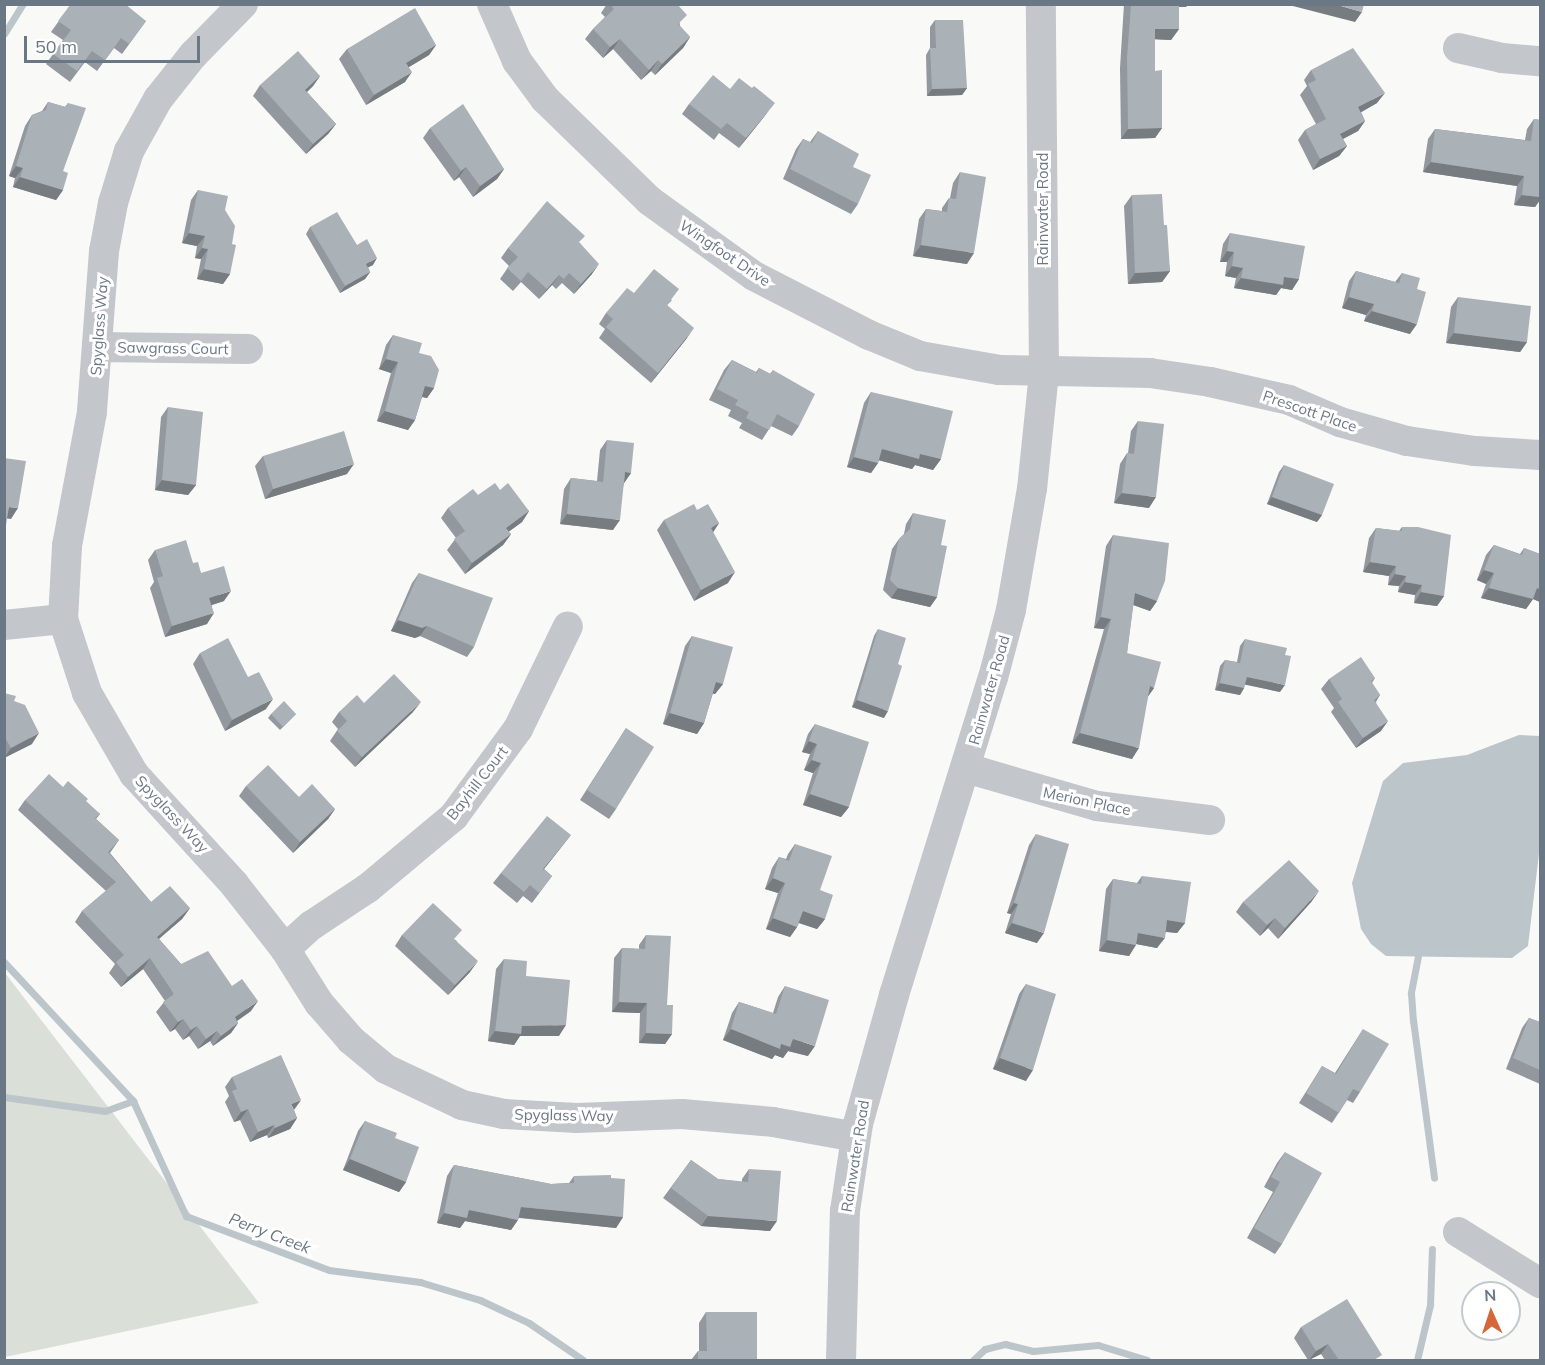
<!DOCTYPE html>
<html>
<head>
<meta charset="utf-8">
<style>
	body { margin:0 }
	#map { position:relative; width:1545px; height:1365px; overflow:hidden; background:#f9f9f7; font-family:Mulish,sans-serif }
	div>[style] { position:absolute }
	.green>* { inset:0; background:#dadfd8 }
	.water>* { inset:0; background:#bcc5ca }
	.stream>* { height:7px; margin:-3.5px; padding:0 3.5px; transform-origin:3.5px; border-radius:3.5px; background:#bcc5ca }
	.minor>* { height:30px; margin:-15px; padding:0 15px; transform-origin:15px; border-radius:15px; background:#c3c6ca }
	.wall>* { inset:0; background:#92989d }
	.shaded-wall>* { inset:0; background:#777c80 }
	.building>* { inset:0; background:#aab1b7 }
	span { translate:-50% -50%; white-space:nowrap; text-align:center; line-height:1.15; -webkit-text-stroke:6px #fff; paint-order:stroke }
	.street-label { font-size:15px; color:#6a7885 }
	.water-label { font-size:16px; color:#677780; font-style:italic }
	.frame { position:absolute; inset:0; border:6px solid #6a7885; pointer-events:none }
	.north { position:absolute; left:1461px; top:1281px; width:60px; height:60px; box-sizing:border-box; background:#fff; border:2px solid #c3c9ce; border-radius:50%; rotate:357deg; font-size:16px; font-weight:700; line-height:24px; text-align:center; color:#6a7885 }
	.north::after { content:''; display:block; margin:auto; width:21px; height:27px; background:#d5683b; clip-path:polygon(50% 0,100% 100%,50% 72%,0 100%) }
	.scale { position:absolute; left:24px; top:36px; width:176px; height:27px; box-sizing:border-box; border:3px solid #6a7885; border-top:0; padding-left:8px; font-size:18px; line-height:21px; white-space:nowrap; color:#6a7885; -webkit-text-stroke:4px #fff; paint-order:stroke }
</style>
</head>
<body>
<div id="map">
	<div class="green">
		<div style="clip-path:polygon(4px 973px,5px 973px,259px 1303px,5px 1357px)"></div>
	</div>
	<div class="water">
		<div style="clip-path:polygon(1519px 735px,1540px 736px,1540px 845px,1528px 946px,1512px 958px,1386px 956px,1371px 944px,1361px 929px,1352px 883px,1383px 781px,1403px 763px,1467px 755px)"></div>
	</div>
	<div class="stream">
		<div style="left:4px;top:34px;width:36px;rotate:-58deg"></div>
		<div style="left:1418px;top:956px;width:38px;rotate:101deg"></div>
		<div style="left:1411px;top:993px;width:27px;rotate:86deg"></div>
		<div style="left:1413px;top:1020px;width:159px;rotate:82.4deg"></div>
		<div style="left:4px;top:962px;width:190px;rotate:47.1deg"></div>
		<div style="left:133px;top:1101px;width:127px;rotate:65.3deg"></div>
		<div style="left:186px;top:1216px;width:153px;rotate:20.7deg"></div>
		<div style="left:329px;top:1270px;width:92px;rotate:7.5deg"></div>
		<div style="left:420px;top:1282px;width:63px;rotate:16.7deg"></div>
		<div style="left:480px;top:1300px;width:54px;rotate:25.1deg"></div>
		<div style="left:529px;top:1323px;width:65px;rotate:34.4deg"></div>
		<div style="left:4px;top:1097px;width:102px;rotate:7.9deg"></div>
		<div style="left:105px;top:1111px;width:30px;rotate:-20deg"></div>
		<div style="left:973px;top:1360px;width:16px;rotate:-43deg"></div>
		<div style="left:985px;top:1349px;width:21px;rotate:-14deg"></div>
		<div style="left:1005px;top:1344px;width:29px;rotate:14deg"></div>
		<div style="left:1033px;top:1351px;width:65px;rotate:-5.3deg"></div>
		<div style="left:1098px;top:1345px;width:51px;rotate:17deg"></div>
		<div style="left:1417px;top:1360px;width:57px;rotate:-76.7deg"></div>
		<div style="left:1430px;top:1305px;width:56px;rotate:-88deg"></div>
	</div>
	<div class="minor">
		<div style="left:243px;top:4px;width:71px;rotate:134.4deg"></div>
		<div style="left:193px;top:55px;width:56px;rotate:128.5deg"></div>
		<div style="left:158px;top:99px;width:60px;rotate:119.1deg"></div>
		<div style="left:129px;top:151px;width:54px;rotate:107.1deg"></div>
		<div style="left:113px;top:203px;width:49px;rotate:100.6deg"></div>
		<div style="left:104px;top:251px;width:161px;rotate:94.3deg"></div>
		<div style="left:92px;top:412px;width:136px;rotate:100.6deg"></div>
		<div style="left:67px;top:546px;width:73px;rotate:93.1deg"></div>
		<div style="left:63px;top:619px;width:78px;rotate:72deg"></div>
		<div style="left:87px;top:693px;width:94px;rotate:59.9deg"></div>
		<div style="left:134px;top:774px;width:149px;rotate:47.7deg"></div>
		<div style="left:234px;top:884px;width:83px;rotate:51.9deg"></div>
		<div style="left:285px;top:949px;width:64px;rotate:57.8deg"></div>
		<div style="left:319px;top:1003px;width:49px;rotate:49.1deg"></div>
		<div style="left:351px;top:1040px;width:45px;rotate:39.6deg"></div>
		<div style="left:386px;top:1069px;width:84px;rotate:25.3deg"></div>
		<div style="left:462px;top:1105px;width:43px;rotate:12.1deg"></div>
		<div style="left:504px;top:1114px;width:73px;rotate:3.1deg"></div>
		<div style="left:577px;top:1118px;width:105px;rotate:-2.2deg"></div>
		<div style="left:682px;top:1114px;width:91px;rotate:5deg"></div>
		<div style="left:773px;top:1122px;width:84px;rotate:10.2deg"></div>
		<div style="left:492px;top:4px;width:62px;rotate:66.3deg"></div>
		<div style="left:517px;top:61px;width:47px;rotate:53.6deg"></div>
		<div style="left:545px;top:99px;width:146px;rotate:44.2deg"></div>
		<div style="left:650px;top:201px;width:128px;rotate:35.8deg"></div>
		<div style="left:754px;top:276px;width:129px;rotate:27.2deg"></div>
		<div style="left:869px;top:335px;width:55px;rotate:22.4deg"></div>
		<div style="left:920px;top:356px;width:80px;rotate:10deg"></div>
		<div style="left:999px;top:370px;width:151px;rotate:1.1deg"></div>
		<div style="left:1150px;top:373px;width:61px;rotate:8.5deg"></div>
		<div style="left:1210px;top:382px;width:81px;rotate:12.8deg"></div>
		<div style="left:1289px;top:400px;width:56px;rotate:23.3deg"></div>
		<div style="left:1340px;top:422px;width:70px;rotate:15.8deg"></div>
		<div style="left:1407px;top:441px;width:69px;rotate:8.4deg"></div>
		<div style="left:1475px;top:451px;width:65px;rotate:3.5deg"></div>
		<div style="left:1458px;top:48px;width:45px;rotate:12.8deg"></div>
		<div style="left:1502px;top:58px;width:38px;rotate:5deg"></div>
		<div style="left:97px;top:347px;width:151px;rotate:0.8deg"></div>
		<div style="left:4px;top:625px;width:59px;rotate:-5.8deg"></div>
		<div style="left:966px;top:768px;width:136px;rotate:16.2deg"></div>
		<div style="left:1097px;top:806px;width:114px;rotate:7.1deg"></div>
		<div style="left:285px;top:949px;width:36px;rotate:-42deg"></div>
		<div style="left:312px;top:925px;width:67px;rotate:-33.5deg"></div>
		<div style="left:368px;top:888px;width:112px;rotate:-39.9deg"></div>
		<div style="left:454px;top:816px;width:108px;rotate:-53.7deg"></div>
		<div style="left:518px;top:729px;width:114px;rotate:-64.1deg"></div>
		<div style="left:1458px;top:1232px;width:97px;rotate:31.9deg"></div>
		<div style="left:841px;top:1360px;width:149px;rotate:-88.5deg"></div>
		<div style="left:845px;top:1211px;width:88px;rotate:-81.5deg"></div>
		<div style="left:858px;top:1124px;width:134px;rotate:-74.4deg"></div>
		<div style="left:894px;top:995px;width:332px;rotate:-72.7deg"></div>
		<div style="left:993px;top:678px;width:70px;rotate:-75.2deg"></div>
		<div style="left:1011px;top:610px;width:123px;rotate:-80.2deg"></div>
		<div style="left:1032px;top:489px;width:118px;rotate:-84.1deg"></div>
		<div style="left:1044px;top:372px;width:368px;rotate:-90.5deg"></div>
	</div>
	<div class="wall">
		<div style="clip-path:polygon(71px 4px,146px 21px,122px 54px,114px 48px,97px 71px,85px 62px,70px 82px,46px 64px,63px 40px,51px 32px)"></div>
		<div style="clip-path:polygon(607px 4px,677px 4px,680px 26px,690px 37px,683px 48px,655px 75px,651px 71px,641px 80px,613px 49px,603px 58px,585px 39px,593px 29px,605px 17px,601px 13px)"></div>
		<div style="clip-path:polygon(1124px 4px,1188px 4px,1186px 7px,1179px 7px,1179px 29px,1171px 40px,1155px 39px,1155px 71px,1162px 128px,1155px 138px,1121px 139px,1120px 68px)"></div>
		<div style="clip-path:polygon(935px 20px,967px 88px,962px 95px,927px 96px,926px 55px,930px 48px,930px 27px)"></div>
		<div style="clip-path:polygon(436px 45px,429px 55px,409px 67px,405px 82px,366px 105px,339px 59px,347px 49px)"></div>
		<div style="clip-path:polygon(1311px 70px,1377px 103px,1361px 112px,1365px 121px,1358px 131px,1343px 139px,1347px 146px,1339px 156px,1313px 170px,1298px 140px,1305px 130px,1316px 124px,1300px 95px,1307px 86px,1304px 80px)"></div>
		<div style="clip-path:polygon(320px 76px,313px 86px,307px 92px,336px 124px,328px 134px,306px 154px,253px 96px,260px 85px)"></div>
		<div style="clip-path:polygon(730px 89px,767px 113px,739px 148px,719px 133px,714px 140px,682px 114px,689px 104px)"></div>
		<div style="clip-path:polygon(48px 102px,65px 107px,68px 103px,63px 171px,63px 190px,56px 200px,13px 187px,15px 178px,9px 176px,25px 126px,32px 115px,42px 111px)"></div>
		<div style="clip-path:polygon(1534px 119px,1540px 120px,1540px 200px,1535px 207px,1514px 205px,1517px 186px,1423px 172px,1428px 139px,1435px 129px,1525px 140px,1527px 129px)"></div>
		<div style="clip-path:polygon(430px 128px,504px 169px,497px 179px,473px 197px,459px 177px,454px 181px,423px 138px)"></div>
		<div style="clip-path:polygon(818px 131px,853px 167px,858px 204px,851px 214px,783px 179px,796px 149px,803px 139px,810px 142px)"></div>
		<div style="clip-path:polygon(960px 172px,967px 264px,913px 256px,919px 219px,926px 209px,942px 211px,942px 208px,949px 198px,950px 198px,953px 183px)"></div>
		<div style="clip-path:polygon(198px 190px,225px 210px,232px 244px,230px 274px,223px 284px,197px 279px,201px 259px,195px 258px,197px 246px,182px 243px,191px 200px)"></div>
		<div style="clip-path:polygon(1132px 195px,1164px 225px,1170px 271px,1162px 282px,1128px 284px,1124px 206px)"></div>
		<div style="clip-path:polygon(310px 227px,357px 245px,373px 265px,368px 267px,370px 272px,365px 279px,340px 293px,306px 234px)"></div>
		<div style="clip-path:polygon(1230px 233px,1299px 279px,1292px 290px,1281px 288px,1276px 295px,1234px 288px,1236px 278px,1225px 276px,1227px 262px,1220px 262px,1223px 244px)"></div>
		<div style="clip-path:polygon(580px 243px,592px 274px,574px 294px,562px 283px,556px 289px,552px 285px,539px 299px,521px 282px,513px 291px,500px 279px,509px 266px,501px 258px,508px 248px)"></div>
		<div style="clip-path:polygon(1356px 271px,1395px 282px,1402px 273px,1417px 289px,1410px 334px,1364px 321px,1366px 315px,1342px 308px,1349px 281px)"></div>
		<div style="clip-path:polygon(634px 293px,672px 300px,667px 305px,687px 338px,651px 383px,599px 338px,605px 329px,599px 324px,606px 313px)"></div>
		<div style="clip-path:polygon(1458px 297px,1527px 342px,1520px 352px,1446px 343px,1451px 307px)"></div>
		<div style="clip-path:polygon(393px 335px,419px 353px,434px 388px,427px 398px,422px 397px,415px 420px,408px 430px,377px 421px,391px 373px,379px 369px,386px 345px)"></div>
		<div style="clip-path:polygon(732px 360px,756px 372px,759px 368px,770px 374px,773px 370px,799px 426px,792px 436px,771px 426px,762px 440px,739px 428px,742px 423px,728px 416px,731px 410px,709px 400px,724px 370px)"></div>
		<div style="clip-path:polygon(871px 392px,941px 459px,933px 470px,915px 465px,912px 469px,879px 460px,878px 463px,871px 473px,847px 467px,864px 403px)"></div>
		<div style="clip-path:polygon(168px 407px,196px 485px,188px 495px,155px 490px,161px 417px)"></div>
		<div style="clip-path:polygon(1138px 421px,1149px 508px,1114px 503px,1120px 464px,1127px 453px,1128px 453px,1131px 431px)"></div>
		<div style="clip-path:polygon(607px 440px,631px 473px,624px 483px,613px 530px,560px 524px,564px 489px,571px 478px,597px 481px,600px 450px)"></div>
		<div style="clip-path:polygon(263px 456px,347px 474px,265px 499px,255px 466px)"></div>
		<div style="clip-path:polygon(1284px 465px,1322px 515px,1317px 522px,1267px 504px,1279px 472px)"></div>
		<div style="clip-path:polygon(500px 490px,529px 511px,522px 522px,508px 532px,511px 534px,503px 545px,465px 574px,447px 550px,456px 538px,441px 518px,448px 508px,478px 495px)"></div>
		<div style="clip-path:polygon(697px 510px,719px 523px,713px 532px,728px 583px,694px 601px,657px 530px,664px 520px)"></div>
		<div style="clip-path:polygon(913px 513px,941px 545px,937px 597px,930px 607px,891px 598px,883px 590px,892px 549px,899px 539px,904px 534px,906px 524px)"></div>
		<div style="clip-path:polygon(1402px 527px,1444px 596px,1437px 606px,1414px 603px,1415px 595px,1398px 592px,1399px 586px,1388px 585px,1389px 576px,1363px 572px,1369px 538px,1376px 528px,1399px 531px)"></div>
		<div style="clip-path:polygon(1113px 535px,1157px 601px,1150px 611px,1133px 605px,1127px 653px,1154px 688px,1148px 696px,1132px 759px,1072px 743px,1104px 629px,1094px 628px,1106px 546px)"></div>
		<div style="clip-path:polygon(1494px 545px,1520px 554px,1524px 548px,1540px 554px,1540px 602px,1533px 599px,1526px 609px,1481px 598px,1486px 584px,1477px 580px,1486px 555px)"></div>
		<div style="clip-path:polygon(155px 550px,193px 563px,224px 601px,212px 605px,207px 624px,165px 637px,150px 588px,154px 582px,148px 560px)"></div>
		<div style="clip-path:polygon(419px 573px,474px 647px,467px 657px,420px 636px,415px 638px,391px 631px,412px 583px)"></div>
		<div style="clip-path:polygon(878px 629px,884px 718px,852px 707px,874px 636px)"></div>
		<div style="clip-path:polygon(692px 636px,723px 684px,715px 694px,713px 693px,704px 723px,697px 734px,663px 724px,685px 646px)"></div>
		<div style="clip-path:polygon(1245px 639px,1280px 692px,1245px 684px,1244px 688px,1240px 695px,1215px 690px,1220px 666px,1225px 660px,1237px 662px,1240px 646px)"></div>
		<div style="clip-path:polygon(200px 653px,248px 677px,266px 709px,225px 731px,193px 664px)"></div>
		<div style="clip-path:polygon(1375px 678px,1372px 683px,1380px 695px,1376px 702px,1381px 731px,1356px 748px,1331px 712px,1334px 708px,1321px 689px,1329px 679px)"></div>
		<div style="clip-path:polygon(4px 693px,14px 701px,32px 744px,4px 758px)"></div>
		<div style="clip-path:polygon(364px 703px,413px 712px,355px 767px,330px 741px,338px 729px,332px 722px,339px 712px)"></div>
		<div style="clip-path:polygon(271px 714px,296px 714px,280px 730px,268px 718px)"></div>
		<div style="clip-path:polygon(815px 724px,849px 807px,841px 817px,803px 805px,813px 773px,804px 770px,810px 754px,802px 752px,808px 734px)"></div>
		<div style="clip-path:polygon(626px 728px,616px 809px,609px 819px,580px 800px)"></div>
		<div style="clip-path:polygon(246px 786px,299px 797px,335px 809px,328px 819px,293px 853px,239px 796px)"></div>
		<div style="clip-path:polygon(63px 787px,86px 802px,100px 814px,96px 819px,119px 840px,110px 853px,151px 902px,190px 908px,182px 919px,159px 939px,181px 964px,251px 1011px,237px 1021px,238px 1023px,231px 1033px,213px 1046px,210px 1041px,198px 1049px,189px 1036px,183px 1040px,175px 1029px,170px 1032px,156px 1012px,165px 1001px,143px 969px,121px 987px,109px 973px,115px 964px,75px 922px,82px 911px,106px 891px,18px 810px,25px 800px)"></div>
		<div style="clip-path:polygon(1036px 834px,1037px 943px,1005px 933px,1011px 914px,1007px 913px,1029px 845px)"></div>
		<div style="clip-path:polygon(571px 835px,544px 869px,552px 876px,532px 903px,523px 896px,517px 903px,493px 883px,501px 873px)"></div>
		<div style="clip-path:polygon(795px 844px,820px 890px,825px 919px,817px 929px,799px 923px,797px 927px,790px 937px,766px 929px,778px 893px,765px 889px,772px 868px,779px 857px,786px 859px,788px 854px)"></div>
		<div style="clip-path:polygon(1142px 876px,1185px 923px,1177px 933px,1166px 932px,1157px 948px,1136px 944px,1129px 956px,1099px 951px,1106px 889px,1113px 879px,1137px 883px)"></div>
		<div style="clip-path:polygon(1312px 901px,1278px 939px,1268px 928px,1260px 936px,1236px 912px,1243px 902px)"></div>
		<div style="clip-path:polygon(402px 935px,456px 940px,470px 972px,448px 995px,395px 946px)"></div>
		<div style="clip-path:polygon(646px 935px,667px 1005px,672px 1034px,665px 1044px,639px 1043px,640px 1013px,612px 1012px,614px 958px,622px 948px,639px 949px,639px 945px)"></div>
		<div style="clip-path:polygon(504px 959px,526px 976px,559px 1036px,520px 1036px,514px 1045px,488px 1041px,496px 969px)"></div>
		<div style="clip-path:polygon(1026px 984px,1026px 1081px,993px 1069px,1019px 994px)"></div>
		<div style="clip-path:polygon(785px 986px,808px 1056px,788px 1051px,783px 1058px,775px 1055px,772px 1059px,723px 1040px,732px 1013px,739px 1002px,773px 1013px,778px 997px)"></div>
		<div style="clip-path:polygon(1529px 1018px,1540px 1022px,1540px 1084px,1506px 1069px,1522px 1028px)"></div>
		<div style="clip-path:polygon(1363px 1029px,1360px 1092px,1353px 1103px,1347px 1100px,1332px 1123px,1299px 1103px,1322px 1066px,1335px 1073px)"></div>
		<div style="clip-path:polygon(232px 1077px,294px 1110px,297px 1118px,290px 1129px,268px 1138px,267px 1135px,250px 1142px,240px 1120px,234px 1122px,225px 1102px,229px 1096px,225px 1087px)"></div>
		<div style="clip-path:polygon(365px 1121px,395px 1138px,406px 1182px,399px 1192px,343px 1170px,358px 1131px)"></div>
		<div style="clip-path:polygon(1285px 1152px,1282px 1244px,1275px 1254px,1247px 1238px,1273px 1192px,1264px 1187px,1277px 1163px)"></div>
		<div style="clip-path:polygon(691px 1160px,718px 1179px,742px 1182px,742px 1179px,749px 1169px,770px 1231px,701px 1226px,663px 1198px)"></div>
		<div style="clip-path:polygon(454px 1165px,551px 1184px,569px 1183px,574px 1176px,611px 1178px,623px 1217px,616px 1228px,519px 1218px,511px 1230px,465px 1221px,460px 1228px,437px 1223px,447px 1176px)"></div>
		<div style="clip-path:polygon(706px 1312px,757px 1360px,691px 1360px,698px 1351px,699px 1351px,699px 1323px)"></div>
		<div style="clip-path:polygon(1301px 1327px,1378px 1360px,1325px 1360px,1321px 1354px,1308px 1360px,1294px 1338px)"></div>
	</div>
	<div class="shaded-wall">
		<div style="clip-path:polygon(1173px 4px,1188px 4px,1186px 7px,1172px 7px)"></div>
		<div style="clip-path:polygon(1285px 4px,1334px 4px,1362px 12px,1355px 22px)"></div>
		<div style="clip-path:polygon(1155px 29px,1179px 29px,1171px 40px,1148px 39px)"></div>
		<div style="clip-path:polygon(690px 37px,683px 48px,655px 75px,662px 64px)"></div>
		<div style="clip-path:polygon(620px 39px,613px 49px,603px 58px,610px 47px)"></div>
		<div style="clip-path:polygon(436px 45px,429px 55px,399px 73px,406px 63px)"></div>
		<div style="clip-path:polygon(658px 60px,651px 71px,641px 80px,649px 70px)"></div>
		<div style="clip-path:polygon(412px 72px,405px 82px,366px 105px,374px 95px)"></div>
		<div style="clip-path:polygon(320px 76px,313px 86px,298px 100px,305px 90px)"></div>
		<div style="clip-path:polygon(967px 88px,962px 95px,927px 96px,932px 89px)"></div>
		<div style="clip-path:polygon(1385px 93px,1377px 103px,1351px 118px,1358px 107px)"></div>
		<div style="clip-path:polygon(775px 103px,739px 148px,746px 138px)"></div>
		<div style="clip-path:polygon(1365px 121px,1358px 131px,1333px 144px,1340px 134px)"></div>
		<div style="clip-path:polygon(336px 124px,328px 134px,306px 154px,313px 144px)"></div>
		<div style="clip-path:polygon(1162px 128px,1155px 138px,1121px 139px,1128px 129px)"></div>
		<div style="clip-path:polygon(1347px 146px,1339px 156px,1313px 170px,1320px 159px)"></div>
		<div style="clip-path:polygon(1431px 162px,1524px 176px,1517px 186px,1423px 172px)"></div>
		<div style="clip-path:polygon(16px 166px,23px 168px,15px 178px,9px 176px)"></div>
		<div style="clip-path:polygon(466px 167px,459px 177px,454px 181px,461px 171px)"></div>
		<div style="clip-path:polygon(504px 169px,497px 179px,473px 197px,480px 186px)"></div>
		<div style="clip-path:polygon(20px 177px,63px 190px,56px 200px,13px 187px)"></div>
		<div style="clip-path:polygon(1522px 195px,1540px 197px,1540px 200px,1535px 207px,1514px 205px)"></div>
		<div style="clip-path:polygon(189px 233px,205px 236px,197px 246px,182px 243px)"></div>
		<div style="clip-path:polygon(921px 245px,974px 253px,967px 264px,913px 256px)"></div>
		<div style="clip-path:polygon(202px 248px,208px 249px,201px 259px,195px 258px)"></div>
		<div style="clip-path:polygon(1227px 251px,1234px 252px,1227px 262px,1220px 262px)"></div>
		<div style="clip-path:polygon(377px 258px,373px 265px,361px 271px,366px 264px)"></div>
		<div style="clip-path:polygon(599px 264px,592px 274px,574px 294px,581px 284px)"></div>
		<div style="clip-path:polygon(1232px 266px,1243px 268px,1236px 278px,1225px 276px)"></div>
		<div style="clip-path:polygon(204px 269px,230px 274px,223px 284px,197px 279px)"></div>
		<div style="clip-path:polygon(1170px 271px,1162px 282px,1128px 284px,1135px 273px)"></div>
		<div style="clip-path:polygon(370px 272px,365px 279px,340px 293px,345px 286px)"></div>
		<div style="clip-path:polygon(559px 275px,552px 285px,539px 299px,547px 289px)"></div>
		<div style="clip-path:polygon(1284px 277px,1299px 279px,1292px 290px,1281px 288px,1276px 295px,1234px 288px,1241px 278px)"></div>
		<div style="clip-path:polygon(1349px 297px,1374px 304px,1366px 315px,1342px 308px)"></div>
		<div style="clip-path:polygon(1372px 311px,1417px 324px,1410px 334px,1364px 321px)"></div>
		<div style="clip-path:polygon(694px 328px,687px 338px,651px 383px,658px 373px)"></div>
		<div style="clip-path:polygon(1454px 333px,1527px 342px,1520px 352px,1446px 343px)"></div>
		<div style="clip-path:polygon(386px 359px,398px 362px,391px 373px,379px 369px)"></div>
		<div style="clip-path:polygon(425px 386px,434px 388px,427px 398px,418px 396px)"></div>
		<div style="clip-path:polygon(385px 411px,415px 420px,408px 430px,377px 421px)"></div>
		<div style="clip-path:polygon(882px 449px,920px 454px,941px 459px,933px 470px,915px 465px,912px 469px,874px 459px)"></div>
		<div style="clip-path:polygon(854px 457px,878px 463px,871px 473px,847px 467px)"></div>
		<div style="clip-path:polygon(354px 464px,347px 474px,265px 499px,273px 489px)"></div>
		<div style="clip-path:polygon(625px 472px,631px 473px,624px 483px)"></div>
		<div style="clip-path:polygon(162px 480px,196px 485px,188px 495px,155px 490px)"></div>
		<div style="clip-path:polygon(1122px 493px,1156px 497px,1149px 508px,1114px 503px)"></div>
		<div style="clip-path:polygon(1272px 497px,1322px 515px,1317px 522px,1267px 504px)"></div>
		<div style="clip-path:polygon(9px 507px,18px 508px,11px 519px,4px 518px)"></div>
		<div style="clip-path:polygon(529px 511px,522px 522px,499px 539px,506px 528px)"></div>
		<div style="clip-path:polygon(567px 514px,620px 520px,613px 530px,560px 524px)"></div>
		<div style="clip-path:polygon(719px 523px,712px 534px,711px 528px)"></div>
		<div style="clip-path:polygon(511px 534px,503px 545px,465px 574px,472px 563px)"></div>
		<div style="clip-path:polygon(1370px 562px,1396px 566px,1389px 576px,1363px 572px)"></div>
		<div style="clip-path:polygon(1484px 570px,1494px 573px,1486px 584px,1477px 580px)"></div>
		<div style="clip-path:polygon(735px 572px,728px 583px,694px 601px,701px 590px)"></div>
		<div style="clip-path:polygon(1395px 574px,1406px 576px,1399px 586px,1388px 585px)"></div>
		<div style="clip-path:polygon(1405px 582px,1422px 585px,1415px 595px,1398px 592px)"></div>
		<div style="clip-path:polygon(898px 588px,937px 597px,930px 607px,891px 598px)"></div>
		<div style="clip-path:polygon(1489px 588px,1537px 588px,1540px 589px,1540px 602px,1533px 599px,1526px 609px,1481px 598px)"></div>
		<div style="clip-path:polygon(231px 591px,224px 601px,202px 608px,209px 598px)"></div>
		<div style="clip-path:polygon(1421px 592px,1444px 596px,1437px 606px,1414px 603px)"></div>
		<div style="clip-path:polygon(1135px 593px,1157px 601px,1150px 611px,1128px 603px)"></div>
		<div style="clip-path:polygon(214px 613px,207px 624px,165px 637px,172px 626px)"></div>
		<div style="clip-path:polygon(1101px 617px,1111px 619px,1104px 629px,1094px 628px)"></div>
		<div style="clip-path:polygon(398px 620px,427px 626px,420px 636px,415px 638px,391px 631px)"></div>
		<div style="clip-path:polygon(1247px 677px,1285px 685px,1280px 692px,1242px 684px)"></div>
		<div style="clip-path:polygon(716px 682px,723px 684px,715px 694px,709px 693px)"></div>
		<div style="clip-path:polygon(1220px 683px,1244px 688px,1240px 695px,1215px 690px)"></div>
		<div style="clip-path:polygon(1150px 686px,1154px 688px,1147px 698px)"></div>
		<div style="clip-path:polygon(273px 699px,266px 709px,225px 731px,232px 720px)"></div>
		<div style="clip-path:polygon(857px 700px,888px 711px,884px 718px,852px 707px)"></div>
		<div style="clip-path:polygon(421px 702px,413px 712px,355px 767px,362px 757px)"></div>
		<div style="clip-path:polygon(670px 713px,704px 723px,697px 734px,663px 724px)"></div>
		<div style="clip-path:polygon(1388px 721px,1381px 731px,1356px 748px,1363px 738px)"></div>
		<div style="clip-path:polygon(39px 733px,32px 744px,4px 758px,11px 748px)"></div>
		<div style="clip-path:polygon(1080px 733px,1139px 748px,1132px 759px,1072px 743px)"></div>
		<div style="clip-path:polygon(809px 741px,817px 744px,810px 754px,802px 752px)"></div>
		<div style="clip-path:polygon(812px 760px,821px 763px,813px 773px,804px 770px)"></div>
		<div style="clip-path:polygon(810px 794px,849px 807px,841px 817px,803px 805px)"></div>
		<div style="clip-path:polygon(335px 809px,328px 819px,293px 853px,300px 842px)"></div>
		<div style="clip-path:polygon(571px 835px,563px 845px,536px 879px,543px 869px)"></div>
		<div style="clip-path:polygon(773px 878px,785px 883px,778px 893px,765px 889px)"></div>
		<div style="clip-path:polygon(1319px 891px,1312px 901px,1278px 939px,1285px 928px)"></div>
		<div style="clip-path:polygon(1014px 903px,1018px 904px,1011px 914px,1007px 913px)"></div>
		<div style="clip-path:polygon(190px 908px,182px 919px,149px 947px,157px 937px)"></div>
		<div style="clip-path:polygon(803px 911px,825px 919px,817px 929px,796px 922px)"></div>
		<div style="clip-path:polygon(773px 918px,797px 927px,790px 937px,766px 929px)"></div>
		<div style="clip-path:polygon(1275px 918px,1268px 928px,1260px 936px,1267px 925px)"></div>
		<div style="clip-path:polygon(1167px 920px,1185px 923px,1177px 933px,1160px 931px)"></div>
		<div style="clip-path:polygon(1012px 923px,1044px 933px,1037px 943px,1005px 933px)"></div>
		<div style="clip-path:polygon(1138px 933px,1165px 938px,1157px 948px,1131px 943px)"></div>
		<div style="clip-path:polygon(1107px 940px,1136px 945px,1129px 956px,1099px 951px)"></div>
		<div style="clip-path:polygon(150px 958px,143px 969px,121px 987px,128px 977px)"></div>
		<div style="clip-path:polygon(478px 961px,470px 972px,448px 995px,455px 985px)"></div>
		<div style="clip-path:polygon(258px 1001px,251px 1011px,227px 1028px,235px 1017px)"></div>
		<div style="clip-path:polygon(619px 1002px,647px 1003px,640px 1013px,612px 1012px)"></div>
		<div style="clip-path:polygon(183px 1019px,175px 1029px,170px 1032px,178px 1022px)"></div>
		<div style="clip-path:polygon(238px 1023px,231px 1033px,213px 1046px,221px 1036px)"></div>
		<div style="clip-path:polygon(566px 1025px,559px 1036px,520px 1036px,514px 1045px,488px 1041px,495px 1031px,522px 1026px)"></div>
		<div style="clip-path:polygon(197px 1026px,189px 1036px,183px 1040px,191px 1030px)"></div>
		<div style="clip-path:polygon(731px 1029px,781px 1044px,793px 1039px,815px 1046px,808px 1056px,788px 1051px,783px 1058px,775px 1055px,772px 1059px,723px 1040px)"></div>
		<div style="clip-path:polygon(217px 1031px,210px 1041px,198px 1049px,206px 1039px)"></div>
		<div style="clip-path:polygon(646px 1033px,672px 1034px,665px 1044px,639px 1043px)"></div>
		<div style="clip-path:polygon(1000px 1058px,1033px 1070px,1026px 1081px,993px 1069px)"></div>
		<div style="clip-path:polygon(301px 1100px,294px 1110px,291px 1104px)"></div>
		<div style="clip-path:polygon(248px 1109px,240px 1120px,234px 1122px,241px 1112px)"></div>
		<div style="clip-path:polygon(297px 1118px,290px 1129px,268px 1138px,275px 1128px)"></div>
		<div style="clip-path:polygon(274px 1125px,267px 1135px,250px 1142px,258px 1132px)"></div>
		<div style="clip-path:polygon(350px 1159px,406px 1182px,399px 1192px,343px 1170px)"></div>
		<div style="clip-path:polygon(521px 1207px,623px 1217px,616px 1228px,514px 1217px)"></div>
		<div style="clip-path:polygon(469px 1210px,518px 1220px,511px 1230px,465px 1221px,460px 1228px,437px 1223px,444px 1213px)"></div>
		<div style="clip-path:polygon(708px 1216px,777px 1221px,770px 1231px,701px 1226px)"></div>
		<div style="clip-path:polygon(1328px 1344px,1321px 1354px,1309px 1360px,1316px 1351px)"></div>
	</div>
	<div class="building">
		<div style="clip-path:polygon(71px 4px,125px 4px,146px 21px,129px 44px,121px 38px,105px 60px,92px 51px,77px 71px,53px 54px,71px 30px,58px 21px)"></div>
		<div style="clip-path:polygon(610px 4px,677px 4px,687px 15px,678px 24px,690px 37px,662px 64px,658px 60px,649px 70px,620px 39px,610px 47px,593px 29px,614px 9px)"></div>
		<div style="clip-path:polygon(1131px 4px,1179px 4px,1179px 29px,1155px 29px,1155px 71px,1162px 70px,1162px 128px,1128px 129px,1127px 58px)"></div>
		<div style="clip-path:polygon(1334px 4px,1364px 4px,1362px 12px)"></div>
		<div style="clip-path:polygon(415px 8px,436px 45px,406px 63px,412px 72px,374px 95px,347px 49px)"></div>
		<div style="clip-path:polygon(935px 20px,963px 20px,967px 88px,932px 89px,930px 48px,936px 48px)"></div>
		<div style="clip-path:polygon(1353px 48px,1385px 93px,1358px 107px,1365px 121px,1340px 134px,1347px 146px,1320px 159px,1305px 130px,1326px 119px,1308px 84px,1316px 80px,1311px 70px)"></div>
		<div style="clip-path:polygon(298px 51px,320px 76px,305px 90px,336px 124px,313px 144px,260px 85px)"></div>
		<div style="clip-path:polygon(713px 75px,730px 89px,739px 78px,752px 88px,754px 86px,775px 103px,746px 138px,727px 123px,721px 129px,689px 104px)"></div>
		<div style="clip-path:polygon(48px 102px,66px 107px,68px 103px,86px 108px,63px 171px,68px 173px,63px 190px,20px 177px,23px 168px,16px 166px,32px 115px,46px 110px)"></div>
		<div style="clip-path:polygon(463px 104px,504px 169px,480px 186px,466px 167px,461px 171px,430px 128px)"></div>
		<div style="clip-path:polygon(1534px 119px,1540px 120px,1540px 197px,1522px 195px,1524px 176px,1431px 162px,1435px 129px,1531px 141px)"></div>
		<div style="clip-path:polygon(818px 131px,859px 154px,853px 167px,871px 175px,858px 204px,790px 169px,803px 139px,812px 143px)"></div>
		<div style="clip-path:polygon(960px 172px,986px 177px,974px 253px,921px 245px,926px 209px,947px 212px,949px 198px,956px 199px)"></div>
		<div style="clip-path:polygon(198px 190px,228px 196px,225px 210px,235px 226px,232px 244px,236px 245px,230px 274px,204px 269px,208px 249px,202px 248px,205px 236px,189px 233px)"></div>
		<div style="clip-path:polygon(1162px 194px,1164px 225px,1167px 225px,1170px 271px,1135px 273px,1132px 195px)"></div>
		<div style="clip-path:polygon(547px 201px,585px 236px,579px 242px,599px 264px,581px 284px,569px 273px,564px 279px,559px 275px,547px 289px,528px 272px,521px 281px,507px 268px,518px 257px,508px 248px)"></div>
		<div style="clip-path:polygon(337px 212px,357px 245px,367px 239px,377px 258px,366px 264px,370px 272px,345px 286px,310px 227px)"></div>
		<div style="clip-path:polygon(1230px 233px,1305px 246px,1299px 279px,1284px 277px,1283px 285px,1241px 278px,1243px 268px,1232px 266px,1234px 252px,1227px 251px)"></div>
		<div style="clip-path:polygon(654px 269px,679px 289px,667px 305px,694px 328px,658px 373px,606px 327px,613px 319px,606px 313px,627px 288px,634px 293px)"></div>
		<div style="clip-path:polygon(1356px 271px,1399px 283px,1402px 273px,1420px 278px,1417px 289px,1426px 292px,1417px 324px,1372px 311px,1374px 304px,1349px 297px)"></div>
		<div style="clip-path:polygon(1458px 297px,1531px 306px,1527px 342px,1454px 333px)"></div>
		<div style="clip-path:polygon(393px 335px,422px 343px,419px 353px,431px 356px,439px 370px,434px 388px,425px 386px,415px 420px,385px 411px,398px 362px,386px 359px)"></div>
		<div style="clip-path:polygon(732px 360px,757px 373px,759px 368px,771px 374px,773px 370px,815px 394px,799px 426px,777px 414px,769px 430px,746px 418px,749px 412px,735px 405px,738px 400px,717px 389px)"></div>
		<div style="clip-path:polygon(871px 392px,953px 411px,941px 459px,920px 454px,919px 459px,882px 449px,878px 463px,854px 457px)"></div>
		<div style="clip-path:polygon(168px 407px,203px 412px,196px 485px,162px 480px)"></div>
		<div style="clip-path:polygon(1138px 421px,1164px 424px,1156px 497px,1122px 493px,1127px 453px,1134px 454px)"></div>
		<div style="clip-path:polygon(344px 431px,354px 464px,273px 489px,263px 456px)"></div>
		<div style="clip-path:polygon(607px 440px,634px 443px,631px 473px,625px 472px,620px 520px,567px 514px,571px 478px,603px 482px)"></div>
		<div style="clip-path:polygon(4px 458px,26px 461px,18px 508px,9px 507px,5px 531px,4px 531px)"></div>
		<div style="clip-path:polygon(1284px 465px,1334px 484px,1322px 515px,1272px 497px)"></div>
		<div style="clip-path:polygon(495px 483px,500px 490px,508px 483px,529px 511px,506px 528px,511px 534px,472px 563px,454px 539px,465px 531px,448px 508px,473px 489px,478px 495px)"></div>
		<div style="clip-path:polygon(694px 504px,697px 510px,708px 504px,719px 523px,711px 528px,735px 572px,701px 590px,664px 520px)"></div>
		<div style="clip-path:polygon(913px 513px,946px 520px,941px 545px,947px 546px,937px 597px,898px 588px,890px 580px,899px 539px,910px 529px)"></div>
		<div style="clip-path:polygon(1402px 527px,1418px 527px,1451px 535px,1444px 596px,1421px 592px,1422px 585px,1405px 582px,1406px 576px,1395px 574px,1396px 566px,1370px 562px,1376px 528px,1402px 531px)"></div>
		<div style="clip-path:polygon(1113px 535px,1169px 543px,1165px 581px,1157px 601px,1135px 593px,1127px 653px,1161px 662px,1154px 688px,1150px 686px,1139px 748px,1080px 733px,1111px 619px,1101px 617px)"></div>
		<div style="clip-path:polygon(186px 540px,193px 563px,198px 562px,201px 573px,224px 566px,231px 591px,209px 598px,214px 613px,172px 626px,157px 578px,163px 576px,155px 550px)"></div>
		<div style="clip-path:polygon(1494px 545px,1522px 555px,1524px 548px,1540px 554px,1540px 589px,1537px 588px,1533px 599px,1489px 588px,1494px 573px,1484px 570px)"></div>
		<div style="clip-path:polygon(419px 573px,493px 598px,474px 647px,427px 626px,422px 628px,398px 620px)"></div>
		<div style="clip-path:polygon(878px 629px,906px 638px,898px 664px,902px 666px,888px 711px,857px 700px)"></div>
		<div style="clip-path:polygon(692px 636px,733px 647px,723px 684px,716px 682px,704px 723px,670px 713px)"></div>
		<div style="clip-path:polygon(228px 638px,248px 677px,259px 672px,273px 699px,232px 720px,200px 653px)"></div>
		<div style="clip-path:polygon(1245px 639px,1287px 648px,1285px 655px,1291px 656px,1285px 685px,1247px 677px,1244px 688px,1220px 683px,1225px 660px,1240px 663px)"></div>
		<div style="clip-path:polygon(1361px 657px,1375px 678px,1371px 681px,1380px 695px,1374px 700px,1388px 721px,1363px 738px,1338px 702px,1342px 699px,1329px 679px)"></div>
		<div style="clip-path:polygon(394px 674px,421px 702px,362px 757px,337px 731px,347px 721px,339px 712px,357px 695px,364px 703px)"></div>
		<div style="clip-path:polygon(4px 693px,16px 696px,14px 701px,25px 705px,39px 733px,11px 748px,4px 736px)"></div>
		<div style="clip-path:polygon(284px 701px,296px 714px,283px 727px,271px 714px)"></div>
		<div style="clip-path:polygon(815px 724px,869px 742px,849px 807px,810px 794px,821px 763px,812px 760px,817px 744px,809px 741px)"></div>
		<div style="clip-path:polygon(626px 728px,654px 747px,616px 809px,587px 790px)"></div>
		<div style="clip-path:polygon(268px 765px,299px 797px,312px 784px,335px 809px,300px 842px,246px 786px)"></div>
		<div style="clip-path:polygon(49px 774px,63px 787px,68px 781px,88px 799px,86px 801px,100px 814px,95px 818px,119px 840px,108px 852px,151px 902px,170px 886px,190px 908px,157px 937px,181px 964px,208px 951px,232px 986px,242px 979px,258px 1001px,235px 1017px,238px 1023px,221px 1036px,217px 1031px,206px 1039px,197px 1026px,191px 1030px,183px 1019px,178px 1022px,163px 1002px,174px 994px,150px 958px,128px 977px,116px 962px,124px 955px,82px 911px,116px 882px,25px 800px)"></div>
		<div style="clip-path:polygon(547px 816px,571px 835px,543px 869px,552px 876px,539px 893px,530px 885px,524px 892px,501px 873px)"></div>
		<div style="clip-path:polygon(1036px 834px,1069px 844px,1044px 933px,1012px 923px,1018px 904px,1014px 903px)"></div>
		<div style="clip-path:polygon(795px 844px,832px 856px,820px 890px,833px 895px,825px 919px,803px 911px,797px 927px,773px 918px,785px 883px,773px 878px,779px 857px,789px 861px)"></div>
		<div style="clip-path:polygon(1289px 860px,1319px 891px,1285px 928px,1275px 918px,1267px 925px,1243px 902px)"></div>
		<div style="clip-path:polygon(1142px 876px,1191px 882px,1185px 923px,1167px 920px,1165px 938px,1138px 933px,1136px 945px,1107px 940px,1113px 879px,1141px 884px)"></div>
		<div style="clip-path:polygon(433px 903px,462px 930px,454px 939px,478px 961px,455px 985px,402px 935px)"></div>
		<div style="clip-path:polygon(646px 935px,671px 936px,667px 1005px,673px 1005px,672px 1034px,646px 1033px,647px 1003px,619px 1002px,622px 948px,645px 949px)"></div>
		<div style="clip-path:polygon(504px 959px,527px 961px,526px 976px,570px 980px,566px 1025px,522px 1026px,521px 1034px,495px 1031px)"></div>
		<div style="clip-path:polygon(1026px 984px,1056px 994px,1033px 1070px,1000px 1058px)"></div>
		<div style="clip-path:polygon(785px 986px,829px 1000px,815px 1046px,793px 1039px,790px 1047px,781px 1044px,780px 1049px,731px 1029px,739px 1002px,776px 1014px)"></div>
		<div style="clip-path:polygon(1529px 1018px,1540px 1022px,1540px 1070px,1513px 1058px)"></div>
		<div style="clip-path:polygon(1363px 1029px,1389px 1044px,1360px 1092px,1353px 1089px,1339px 1113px,1306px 1093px,1322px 1066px,1336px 1074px)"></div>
		<div style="clip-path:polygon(281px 1055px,301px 1100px,291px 1104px,297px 1118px,275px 1128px,274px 1125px,258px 1132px,248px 1109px,241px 1112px,232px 1091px,237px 1089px,232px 1077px)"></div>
		<div style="clip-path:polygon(365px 1121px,397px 1133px,395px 1138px,419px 1147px,406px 1182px,350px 1159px)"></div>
		<div style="clip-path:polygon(1285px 1152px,1322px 1173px,1282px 1244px,1254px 1228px,1280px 1182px,1271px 1177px)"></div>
		<div style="clip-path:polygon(691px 1160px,718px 1179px,748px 1182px,749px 1169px,781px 1171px,777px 1221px,708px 1216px,671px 1188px)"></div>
		<div style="clip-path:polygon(454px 1165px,551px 1184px,574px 1183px,574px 1176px,611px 1175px,611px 1178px,625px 1179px,623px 1217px,521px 1207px,518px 1220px,469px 1210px,467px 1218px,444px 1213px)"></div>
		<div style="clip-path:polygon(1347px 1299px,1382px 1355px,1374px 1360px,1339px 1360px,1328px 1344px,1316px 1351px,1301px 1327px)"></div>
		<div style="clip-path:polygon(706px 1312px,757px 1312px,757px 1360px,698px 1360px,698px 1351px,707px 1351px)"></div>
	</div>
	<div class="street-label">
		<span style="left:1043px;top:209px;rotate:-90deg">Rainwater Road</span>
		<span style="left:725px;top:253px;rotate:34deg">Wingfoot Drive</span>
		<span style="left:99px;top:326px;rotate:-86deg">Spyglass Way</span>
		<span style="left:173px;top:348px;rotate:1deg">Sawgrass Court</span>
		<span style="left:1310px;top:411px;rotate:19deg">Prescott Place</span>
		<span style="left:989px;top:690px;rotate:-74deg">Rainwater Road</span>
		<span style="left:477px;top:783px;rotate:-52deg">Bayhill Court</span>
		<span style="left:1087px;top:801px;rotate:12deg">Merion Place</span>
		<span style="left:172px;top:814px;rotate:47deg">Spyglass Way</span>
		<span style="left:564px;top:1115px;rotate:1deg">Spyglass Way</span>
		<span style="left:855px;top:1156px;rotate:-81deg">Rainwater Road</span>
	</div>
	<div class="water-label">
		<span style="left:270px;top:1233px;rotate:21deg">Perry Creek</span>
	</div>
	<div class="frame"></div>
	<div class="north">N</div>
	<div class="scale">50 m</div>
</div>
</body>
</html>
